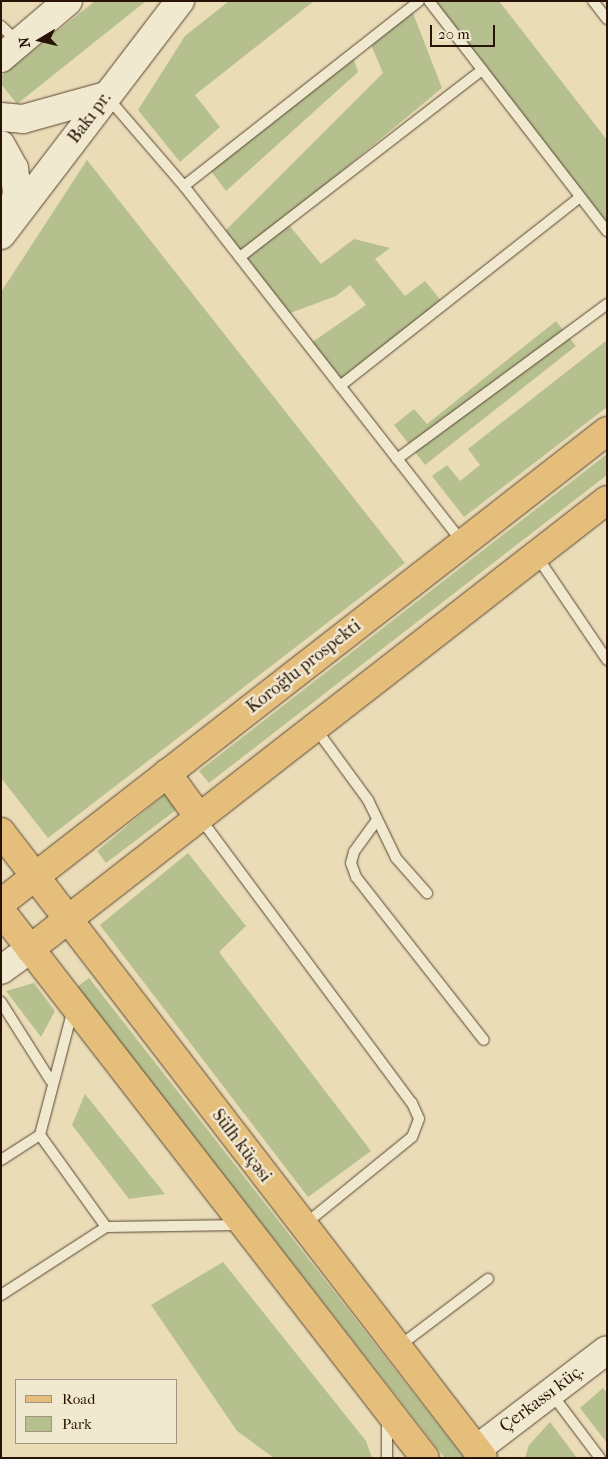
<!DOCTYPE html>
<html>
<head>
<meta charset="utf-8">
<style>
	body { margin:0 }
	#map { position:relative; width:608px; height:1459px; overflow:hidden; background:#eadcb7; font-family:"IM FELL French Canon",serif }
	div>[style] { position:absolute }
	.green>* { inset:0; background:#b6c08f }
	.roads { filter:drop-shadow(0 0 1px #584532) drop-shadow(0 0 1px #584532) }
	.lane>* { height:10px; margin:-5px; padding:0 5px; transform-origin:5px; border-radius:5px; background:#f1e8d0 }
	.secondary>* { height:28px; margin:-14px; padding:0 14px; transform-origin:14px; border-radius:14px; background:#f1e8d0 }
	.primary>* { height:28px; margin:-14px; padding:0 14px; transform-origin:14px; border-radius:14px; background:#e5be7c }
	.highway>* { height:28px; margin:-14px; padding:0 14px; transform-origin:14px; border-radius:14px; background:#e5be7c }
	span { translate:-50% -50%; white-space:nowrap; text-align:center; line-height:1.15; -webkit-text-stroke:5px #f1e8d0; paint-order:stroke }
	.street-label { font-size:18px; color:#281306 }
	.frame { position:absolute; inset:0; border:2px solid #281306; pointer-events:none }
	.legend { position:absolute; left:15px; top:1379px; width:162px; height:65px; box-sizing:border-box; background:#f1e8d0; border:1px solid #a1937f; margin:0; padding:6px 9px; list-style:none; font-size:15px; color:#281306 }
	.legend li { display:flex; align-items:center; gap:10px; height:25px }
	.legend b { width:25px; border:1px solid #a1937f }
	.north { position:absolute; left:15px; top:15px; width:50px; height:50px; -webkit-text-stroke:4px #f1e8d0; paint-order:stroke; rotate:261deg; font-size:14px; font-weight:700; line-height:20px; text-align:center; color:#281306 }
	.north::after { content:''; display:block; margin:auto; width:18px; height:22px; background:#281306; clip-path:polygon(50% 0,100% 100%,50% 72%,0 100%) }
	.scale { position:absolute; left:430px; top:25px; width:65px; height:22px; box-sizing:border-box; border:2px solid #281306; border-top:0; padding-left:6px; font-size:15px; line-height:18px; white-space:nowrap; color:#281306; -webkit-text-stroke:4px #f1e8d0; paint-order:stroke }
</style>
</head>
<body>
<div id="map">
	<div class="green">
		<div style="clip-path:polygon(95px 1px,146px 1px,17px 104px,1px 84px,1px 76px)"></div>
		<div style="clip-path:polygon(229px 1px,314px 1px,195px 95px,220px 127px,180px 162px,138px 110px,185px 36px)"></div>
		<div style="clip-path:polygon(429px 1px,499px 1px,607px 140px,607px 231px)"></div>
		<div style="clip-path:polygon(411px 8px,442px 88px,284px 219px,321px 264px,354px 239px,390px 248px,375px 259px,405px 296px,425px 281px,444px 304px,340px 386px,308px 345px,366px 305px,350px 285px,336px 296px,285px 315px,222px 234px,383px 73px,369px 40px)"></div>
		<div style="clip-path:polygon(352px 54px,358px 72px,226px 191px,208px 167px)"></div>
		<div style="clip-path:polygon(87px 160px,405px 563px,48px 838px,1px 778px,1px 292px)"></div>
		<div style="clip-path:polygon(556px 321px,576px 346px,425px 465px,394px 425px,414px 409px,427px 424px)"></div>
		<div style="clip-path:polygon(607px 340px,607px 407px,464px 517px,432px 476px,447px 465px,460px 481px,480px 465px,468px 449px)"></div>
		<div style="clip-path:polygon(607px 454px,607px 475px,209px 783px,199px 771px)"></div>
		<div style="clip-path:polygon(169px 791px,180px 807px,106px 863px,97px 851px)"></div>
		<div style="clip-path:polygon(188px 853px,246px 926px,219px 952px,371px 1151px,308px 1197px,100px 925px)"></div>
		<div style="clip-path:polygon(89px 978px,464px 1458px,445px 1458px,77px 987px)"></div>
		<div style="clip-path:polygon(34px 983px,55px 1011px,41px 1037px,6px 991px)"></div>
		<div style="clip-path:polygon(85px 1094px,165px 1194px,129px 1199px,72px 1125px)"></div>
		<div style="clip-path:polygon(223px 1262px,366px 1441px,372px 1458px,274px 1458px,237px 1431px,151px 1305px)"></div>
		<div style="clip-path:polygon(603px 1388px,607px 1393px,607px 1443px,580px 1408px)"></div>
		<div style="clip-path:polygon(550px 1422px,577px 1458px,525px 1458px,529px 1445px)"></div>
	</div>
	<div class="roads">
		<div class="lane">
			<div style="left:429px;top:1px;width:291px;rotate:52.3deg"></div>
			<div style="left:593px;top:1px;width:23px;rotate:52deg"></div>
			<div style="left:1px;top:26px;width:23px;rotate:43deg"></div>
			<div style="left:108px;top:98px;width:116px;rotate:49.2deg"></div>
			<div style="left:184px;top:186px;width:452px;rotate:52deg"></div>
			<div style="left:184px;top:186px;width:299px;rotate:-38.2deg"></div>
			<div style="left:240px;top:257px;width:306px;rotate:-37.7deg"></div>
			<div style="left:340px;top:386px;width:305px;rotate:-38.2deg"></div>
			<div style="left:397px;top:459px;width:261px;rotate:-36.4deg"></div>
			<div style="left:536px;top:555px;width:127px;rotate:55.9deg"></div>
			<div style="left:316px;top:729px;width:88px;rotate:53.8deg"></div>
			<div style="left:368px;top:800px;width:64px;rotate:64.2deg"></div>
			<div style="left:396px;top:858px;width:47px;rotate:48.5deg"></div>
			<div style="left:200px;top:818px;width:355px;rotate:53.4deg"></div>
			<div style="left:412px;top:1103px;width:17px;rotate:66deg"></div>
			<div style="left:419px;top:1119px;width:19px;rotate:111deg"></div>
			<div style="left:412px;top:1137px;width:138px;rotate:140.9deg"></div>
			<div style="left:377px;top:820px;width:39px;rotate:126deg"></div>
			<div style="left:354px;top:852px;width:11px;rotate:105deg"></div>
			<div style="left:351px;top:863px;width:15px;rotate:70deg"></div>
			<div style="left:356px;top:877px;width:207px;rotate:51.9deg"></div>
			<div style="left:1px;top:1002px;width:93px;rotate:57.7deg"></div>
			<div style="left:73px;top:1009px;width:130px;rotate:104.7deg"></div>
			<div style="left:40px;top:1135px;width:113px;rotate:54.3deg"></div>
			<div style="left:106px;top:1227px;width:135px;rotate:-0.8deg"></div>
			<div style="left:1px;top:1160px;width:46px;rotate:-32.7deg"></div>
			<div style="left:1px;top:1295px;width:125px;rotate:-32.9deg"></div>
			<div style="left:398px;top:1347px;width:113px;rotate:-37.1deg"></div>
			<div style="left:551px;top:1393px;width:81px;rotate:53deg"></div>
			<div style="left:387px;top:1458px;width:39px;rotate:-90deg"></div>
		</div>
		<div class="secondary">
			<div style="left:1px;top:58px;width:88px;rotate:-40.4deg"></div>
			<div style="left:1px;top:117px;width:22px;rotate:5deg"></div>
			<div style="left:23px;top:119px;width:86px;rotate:-15.5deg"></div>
			<div style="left:1px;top:145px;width:26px;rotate:61deg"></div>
			<div style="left:14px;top:168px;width:25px;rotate:83deg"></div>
			<div style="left:17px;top:193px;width:28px;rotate:103deg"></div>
			<div style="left:1px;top:235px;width:295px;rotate:-52.6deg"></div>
			<div style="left:1px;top:970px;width:36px;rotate:-36deg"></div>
			<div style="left:477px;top:1449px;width:163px;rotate:-37.3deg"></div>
		</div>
		<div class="primary">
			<div style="left:167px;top:773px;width:53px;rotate:54.2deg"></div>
			<div style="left:1px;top:903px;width:768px;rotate:-37.91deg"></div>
			<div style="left:30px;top:949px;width:731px;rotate:-37.89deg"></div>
		</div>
		<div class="highway">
			<div style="left:1px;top:832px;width:790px;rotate:52.4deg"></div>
			<div style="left:1px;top:911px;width:692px;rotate:52.22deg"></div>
		</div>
	</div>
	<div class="street-label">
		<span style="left:90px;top:118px;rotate:-53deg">Bakı pr.</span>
		<span style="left:304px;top:667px;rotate:-38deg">Koroğlu prospekti</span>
		<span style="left:241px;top:1146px;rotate:53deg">Sülh küçəsi</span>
		<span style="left:542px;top:1399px;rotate:-37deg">Çerkassı küç.</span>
	</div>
	<div class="frame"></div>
	<ul class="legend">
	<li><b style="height:6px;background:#e5be7c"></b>Road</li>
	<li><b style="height:14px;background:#b6c08f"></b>Park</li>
	</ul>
	<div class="north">N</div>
	<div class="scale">20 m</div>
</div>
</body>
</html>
